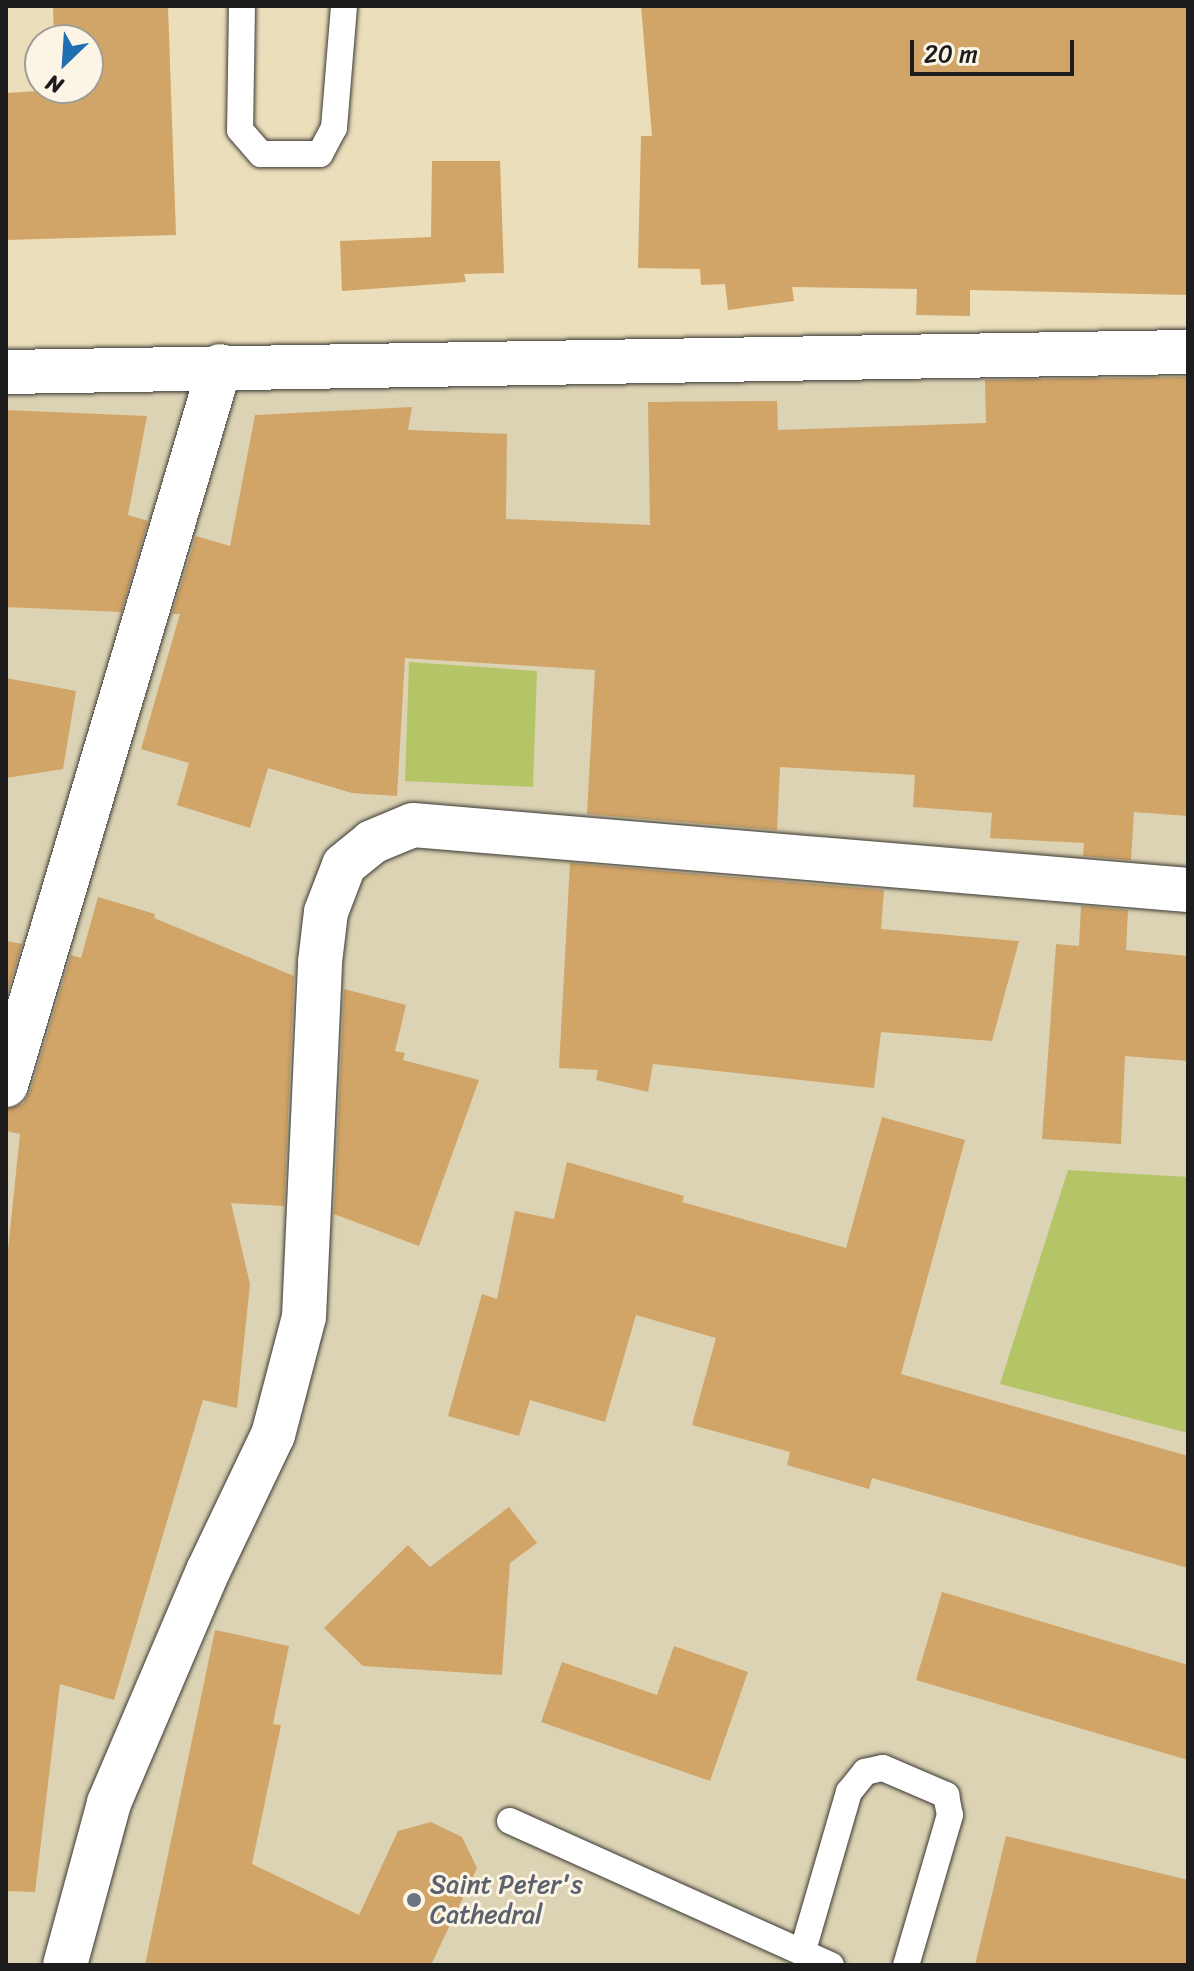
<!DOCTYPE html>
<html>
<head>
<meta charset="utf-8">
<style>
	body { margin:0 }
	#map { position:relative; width:1194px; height:1971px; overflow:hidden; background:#ebdeba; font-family:Sriracha,sans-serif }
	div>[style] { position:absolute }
	.built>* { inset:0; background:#dcd3b4 }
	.green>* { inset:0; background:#b4c568 }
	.building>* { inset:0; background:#d1a468 }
	.roads { filter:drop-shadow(0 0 2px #3b3934) drop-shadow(0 0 2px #3b3934) }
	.service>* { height:26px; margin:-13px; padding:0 13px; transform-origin:13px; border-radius:13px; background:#fff }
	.minor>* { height:44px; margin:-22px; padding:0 22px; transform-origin:22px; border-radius:22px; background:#fff }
	.dots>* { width:22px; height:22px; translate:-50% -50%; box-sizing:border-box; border:4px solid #fcf5e5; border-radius:50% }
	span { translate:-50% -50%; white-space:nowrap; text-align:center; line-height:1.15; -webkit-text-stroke:6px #fcf5e5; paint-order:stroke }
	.worship-label { font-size:26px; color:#5b616d }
	.left { translate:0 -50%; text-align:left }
	.frame { position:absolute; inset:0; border:8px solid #1c1c1c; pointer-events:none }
	.north { position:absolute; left:24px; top:24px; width:80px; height:80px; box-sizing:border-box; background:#fcf5e5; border:2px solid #a29e95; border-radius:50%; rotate:205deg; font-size:22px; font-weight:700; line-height:32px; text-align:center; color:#1c1c1c }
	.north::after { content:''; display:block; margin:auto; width:28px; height:36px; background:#1f6fb2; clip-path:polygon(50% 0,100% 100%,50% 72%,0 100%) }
	.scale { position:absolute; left:910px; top:40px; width:164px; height:36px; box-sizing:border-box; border:4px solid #1c1c1c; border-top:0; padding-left:10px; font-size:24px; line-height:28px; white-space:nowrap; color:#1c1c1c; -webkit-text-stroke:6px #fcf5e5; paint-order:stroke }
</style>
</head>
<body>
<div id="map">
	<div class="built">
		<div style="clip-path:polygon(1188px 329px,1188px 1965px,6px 1965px,6px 349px)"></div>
	</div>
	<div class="green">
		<div style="clip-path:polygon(409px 662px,537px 671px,533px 787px,405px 781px)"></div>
		<div style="clip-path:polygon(1068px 1170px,1188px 1177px,1188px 1433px,1000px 1384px)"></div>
	</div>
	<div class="building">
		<div style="clip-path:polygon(53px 6px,168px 6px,176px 235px,6px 240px,6px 93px,88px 88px,88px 40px,54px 40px)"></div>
		<div style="clip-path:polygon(641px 6px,1188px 6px,1188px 295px,970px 290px,970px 316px,916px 315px,917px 289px,792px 287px,794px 301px,728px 310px,725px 284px,701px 285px,700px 269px,638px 268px,641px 136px,652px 136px)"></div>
		<div style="clip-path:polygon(432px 161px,500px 161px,504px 273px,464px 274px,466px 282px,342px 291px,340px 241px,431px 237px)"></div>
		<div style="clip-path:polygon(1188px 377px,1188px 816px,1134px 812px,1131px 860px,1083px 856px,1084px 843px,990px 838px,992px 813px,913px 807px,915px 775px,780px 767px,777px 830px,587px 814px,595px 670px,405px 658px,397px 796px,352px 793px,268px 768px,250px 828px,177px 805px,189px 763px,141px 749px,180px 614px,172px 614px,196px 536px,230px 546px,255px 415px,412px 407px,408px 430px,507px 434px,506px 519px,650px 525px,648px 402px,777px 401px,778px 430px,986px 423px,985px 380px)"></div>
		<div style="clip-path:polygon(6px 410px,147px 416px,128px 515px,148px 521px,121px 612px,6px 607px)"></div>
		<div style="clip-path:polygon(6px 678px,76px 691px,63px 769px,6px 778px)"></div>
		<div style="clip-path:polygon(570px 863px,884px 890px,881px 929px,1019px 941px,992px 1041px,881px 1032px,874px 1088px,653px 1064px,648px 1092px,596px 1080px,598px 1070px,559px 1068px)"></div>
		<div style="clip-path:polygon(98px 897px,155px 914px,154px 918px,294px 976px,284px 1206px,231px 1203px,250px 1284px,237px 1408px,203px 1400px,114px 1700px,60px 1684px,35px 1892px,6px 1891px,6px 1269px,20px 1134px,6px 1131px,6px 1109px,23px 1104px,30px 1092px,71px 955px,81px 958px)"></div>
		<div style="clip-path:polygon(1081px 906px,1128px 910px,1126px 950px,1188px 956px,1188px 1061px,1125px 1056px,1121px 1144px,1042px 1139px,1056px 944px,1079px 946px)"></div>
		<div style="clip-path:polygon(6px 941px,22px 944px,6px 997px)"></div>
		<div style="clip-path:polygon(344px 989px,406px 1005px,395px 1051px,405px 1053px,403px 1060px,479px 1080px,419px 1246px,334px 1214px)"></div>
		<div style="clip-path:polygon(882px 1117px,965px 1140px,901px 1374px,1188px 1456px,1188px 1568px,872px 1478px,869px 1489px,787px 1465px,790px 1452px,692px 1425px,716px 1338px,636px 1315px,605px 1422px,530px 1400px,519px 1436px,448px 1416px,482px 1294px,497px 1299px,515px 1211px,554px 1219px,567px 1162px,684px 1196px,682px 1202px,846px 1248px)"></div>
		<div style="clip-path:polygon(509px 1507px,537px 1543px,510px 1563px,502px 1675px,363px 1666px,324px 1628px,408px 1545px,430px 1567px)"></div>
		<div style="clip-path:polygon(942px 1592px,1188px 1665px,1188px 1760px,916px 1680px)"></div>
		<div style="clip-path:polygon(215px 1630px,289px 1646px,273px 1724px,281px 1725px,252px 1864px,359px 1915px,398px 1831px,431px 1822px,462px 1837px,477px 1868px,431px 1965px,145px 1965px)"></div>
		<div style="clip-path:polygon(674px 1646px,748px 1672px,710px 1781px,541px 1722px,562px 1662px,657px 1695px)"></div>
		<div style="clip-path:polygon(1006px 1836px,1188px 1880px,1188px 1965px,975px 1965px)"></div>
	</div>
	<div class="roads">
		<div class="service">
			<div style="left:242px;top:6px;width:124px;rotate:90.9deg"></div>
			<div style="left:240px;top:130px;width:32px;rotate:49deg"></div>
			<div style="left:261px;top:154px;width:59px"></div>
			<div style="left:320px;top:154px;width:30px;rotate:-62deg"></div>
			<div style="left:334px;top:128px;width:122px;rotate:-85.3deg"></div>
			<div style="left:510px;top:1821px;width:352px;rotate:24.2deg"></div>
			<div style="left:803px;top:1950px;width:165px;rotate:-73.8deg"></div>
			<div style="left:849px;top:1792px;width:26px;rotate:-51deg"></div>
			<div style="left:865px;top:1772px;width:18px;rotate:-13deg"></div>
			<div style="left:883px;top:1768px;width:69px;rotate:23.2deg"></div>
			<div style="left:946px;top:1795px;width:20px;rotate:79deg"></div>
			<div style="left:950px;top:1815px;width:156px;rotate:106.3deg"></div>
		</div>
		<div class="minor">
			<div style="left:6px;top:372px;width:1182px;rotate:-0.97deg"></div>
			<div style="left:6px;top:1085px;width:750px;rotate:-73.43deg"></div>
			<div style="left:65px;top:1965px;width:168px;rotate:-74.8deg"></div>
			<div style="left:109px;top:1803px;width:252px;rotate:-66.9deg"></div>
			<div style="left:208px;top:1571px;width:151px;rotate:-64.5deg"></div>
			<div style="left:273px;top:1435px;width:122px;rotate:-75.3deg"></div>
			<div style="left:304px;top:1317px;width:355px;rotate:-87.4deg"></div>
			<div style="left:320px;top:962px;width:50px;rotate:-83.2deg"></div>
			<div style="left:326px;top:912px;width:50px;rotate:-69deg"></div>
			<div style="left:344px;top:865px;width:36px;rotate:-39deg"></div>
			<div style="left:372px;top:842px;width:44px;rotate:-22.5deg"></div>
			<div style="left:413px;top:825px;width:778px;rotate:4.79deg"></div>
		</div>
	</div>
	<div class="dots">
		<div style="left:414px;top:1900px;background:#6b7280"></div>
	</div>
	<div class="worship-label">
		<span class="left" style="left:430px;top:1900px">Saint Peter's<br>Cathedral</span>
	</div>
	<div class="frame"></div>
	<div class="north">N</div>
	<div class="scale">20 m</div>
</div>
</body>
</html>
